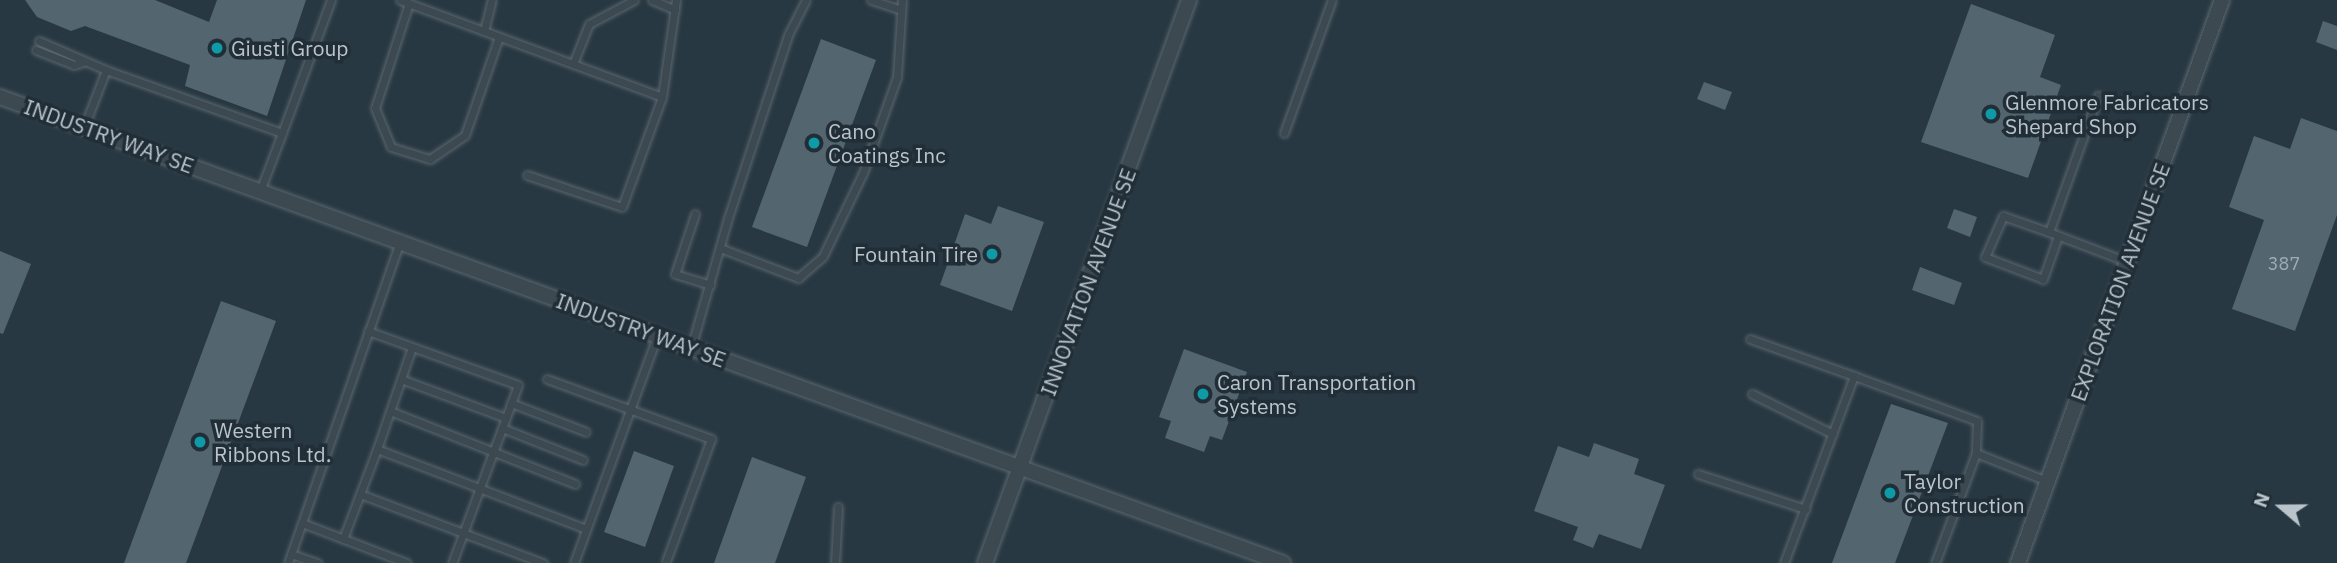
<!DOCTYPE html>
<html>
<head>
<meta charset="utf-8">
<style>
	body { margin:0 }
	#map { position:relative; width:2337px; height:563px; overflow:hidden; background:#283842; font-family:"IBM Plex Sans",sans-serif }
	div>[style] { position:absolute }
	.building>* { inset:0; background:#53656e }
	.roads { filter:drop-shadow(0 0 2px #5a676f) drop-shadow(0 0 2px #5a676f) }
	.lane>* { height:7px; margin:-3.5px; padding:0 3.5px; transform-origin:3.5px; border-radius:3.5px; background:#3c4951 }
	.street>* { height:14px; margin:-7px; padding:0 7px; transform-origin:7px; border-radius:7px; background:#3c4951 }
	.dots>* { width:19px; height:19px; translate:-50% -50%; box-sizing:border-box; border:4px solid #212e37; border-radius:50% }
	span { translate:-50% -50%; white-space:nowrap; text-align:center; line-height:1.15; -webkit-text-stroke:7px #212e37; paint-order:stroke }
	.number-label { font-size:18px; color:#a0acb4 }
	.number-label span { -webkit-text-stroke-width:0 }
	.poi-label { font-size:21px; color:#b9c4cb }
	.left { translate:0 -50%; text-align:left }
	.right { translate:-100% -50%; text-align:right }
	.street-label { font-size:21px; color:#b9c4cb }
	.north { position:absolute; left:2246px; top:472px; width:70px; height:70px; -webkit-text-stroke:5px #212e37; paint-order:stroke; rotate:290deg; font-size:19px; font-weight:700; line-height:28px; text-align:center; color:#b9c4cb }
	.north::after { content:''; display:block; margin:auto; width:24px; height:32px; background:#b9c4cb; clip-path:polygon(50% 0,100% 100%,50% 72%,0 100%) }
</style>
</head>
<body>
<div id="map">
	<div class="building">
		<div style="clip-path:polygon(25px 0,155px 0,209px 22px,217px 0,306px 0,267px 116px,185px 86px,190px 65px,85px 26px,71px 31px,37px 17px)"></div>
		<div style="clip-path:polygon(1971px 4px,2055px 35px,2040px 77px,2061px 85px,2028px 178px,1921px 142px)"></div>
		<div style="clip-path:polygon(2323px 21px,2337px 26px,2337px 50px,2316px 42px)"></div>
		<div style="clip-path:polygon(821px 39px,876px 60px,807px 247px,752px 227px)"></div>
		<div style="clip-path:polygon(1704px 82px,1732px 92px,1725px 110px,1697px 99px)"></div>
		<div style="clip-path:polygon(2301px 118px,2337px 131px,2337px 215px,2295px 331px,2232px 309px,2264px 220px,2229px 207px,2254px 136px,2290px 149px)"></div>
		<div style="clip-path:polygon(998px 206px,1044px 222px,1012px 311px,940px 285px,965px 214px,991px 224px)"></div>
		<div style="clip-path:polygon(1954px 209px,1977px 217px,1970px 237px,1947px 228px)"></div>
		<div style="clip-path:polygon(0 251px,31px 264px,3px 334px,0 333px)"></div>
		<div style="clip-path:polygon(1920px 267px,1962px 283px,1954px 305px,1912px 290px)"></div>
		<div style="clip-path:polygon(221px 301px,276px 321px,186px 563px,124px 563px)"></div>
		<div style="clip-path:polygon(1184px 349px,1247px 372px,1222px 440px,1210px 436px,1204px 452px,1165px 438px,1171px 421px,1159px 417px)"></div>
		<div style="clip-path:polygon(1891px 404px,1948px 423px,1895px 563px,1832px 563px)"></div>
		<div style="clip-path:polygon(1594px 443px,1639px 459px,1634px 474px,1665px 485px,1641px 549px,1599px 534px,1593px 548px,1573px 540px,1578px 527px,1534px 511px,1558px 446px,1589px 457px)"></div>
		<div style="clip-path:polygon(634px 451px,674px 466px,645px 547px,604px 532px)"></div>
		<div style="clip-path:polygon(752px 457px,806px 477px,775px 563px,714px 563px)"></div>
	</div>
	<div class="roads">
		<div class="lane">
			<div style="left:400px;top:0;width:279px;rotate:20.3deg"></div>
			<div style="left:662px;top:97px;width:117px;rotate:110deg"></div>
			<div style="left:622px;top:207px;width:100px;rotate:-161.4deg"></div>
			<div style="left:652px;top:0;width:25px;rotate:23deg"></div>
			<div style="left:871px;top:0;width:29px;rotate:18deg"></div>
			<div style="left:409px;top:3px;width:110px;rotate:107.9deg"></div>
			<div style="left:375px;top:108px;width:42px;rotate:67.7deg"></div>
			<div style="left:391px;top:147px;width:41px;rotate:17.1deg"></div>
			<div style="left:430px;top:159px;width:42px;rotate:-34.4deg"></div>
			<div style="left:465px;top:135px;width:104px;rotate:-70.9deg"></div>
			<div style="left:484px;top:31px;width:32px;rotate:-76deg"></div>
			<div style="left:39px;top:41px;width:73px;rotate:23.4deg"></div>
			<div style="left:36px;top:50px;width:41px;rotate:21.5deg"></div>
			<div style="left:74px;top:65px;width:9px;rotate:-18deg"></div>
			<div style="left:573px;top:64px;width:43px;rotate:-68.2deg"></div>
			<div style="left:589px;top:24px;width:51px;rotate:-28.1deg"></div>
			<div style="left:662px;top:97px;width:98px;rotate:-81.8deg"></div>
			<div style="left:84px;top:127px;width:61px;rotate:-68.9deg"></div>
			<div style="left:106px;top:70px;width:187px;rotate:19.7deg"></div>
			<div style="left:282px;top:133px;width:62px;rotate:110.8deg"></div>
			<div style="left:282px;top:133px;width:142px;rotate:-69.8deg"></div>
			<div style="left:1284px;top:133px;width:141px;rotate:-70.2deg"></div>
			<div style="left:695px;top:214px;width:63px;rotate:108.4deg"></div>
			<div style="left:675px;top:274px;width:37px;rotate:17deg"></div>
			<div style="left:2049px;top:232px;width:145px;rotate:-70.2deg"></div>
			<div style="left:2058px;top:236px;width:46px;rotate:109.2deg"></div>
			<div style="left:2043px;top:279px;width:62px;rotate:-159.2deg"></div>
			<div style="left:1985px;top:257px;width:45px;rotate:-66.3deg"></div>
			<div style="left:2003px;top:216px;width:49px;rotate:19.2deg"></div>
			<div style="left:2049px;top:232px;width:85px;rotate:20.8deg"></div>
			<div style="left:720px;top:248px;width:84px;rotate:21deg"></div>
			<div style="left:798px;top:278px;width:33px;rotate:-41deg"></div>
			<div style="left:823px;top:256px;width:92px;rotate:-64.3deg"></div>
			<div style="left:863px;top:173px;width:102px;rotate:-70.5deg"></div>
			<div style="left:897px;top:77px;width:77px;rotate:-86.3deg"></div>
			<div style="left:368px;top:331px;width:159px;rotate:19.8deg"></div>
			<div style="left:518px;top:385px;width:190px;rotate:110.3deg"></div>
			<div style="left:1750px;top:339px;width:110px;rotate:19.6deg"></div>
			<div style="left:412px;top:347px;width:108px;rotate:108.9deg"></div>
			<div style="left:377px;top:449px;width:224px;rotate:20.9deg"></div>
			<div style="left:691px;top:348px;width:135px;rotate:-74.1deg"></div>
			<div style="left:728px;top:218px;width:193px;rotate:-71.8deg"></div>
			<div style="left:788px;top:35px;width:39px;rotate:-63deg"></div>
			<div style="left:401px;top:379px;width:112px;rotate:20.4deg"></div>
			<div style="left:547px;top:379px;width:175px;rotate:20.1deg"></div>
			<div style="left:711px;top:439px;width:130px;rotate:110.2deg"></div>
			<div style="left:1752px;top:394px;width:90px;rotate:26.3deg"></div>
			<div style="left:511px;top:403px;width:80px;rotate:21.1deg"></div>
			<div style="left:390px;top:411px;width:199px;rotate:21.5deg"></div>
			<div style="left:502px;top:428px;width:87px;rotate:21.6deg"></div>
			<div style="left:1976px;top:453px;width:76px;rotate:21.5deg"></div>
			<div style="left:1698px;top:474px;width:113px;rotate:18.1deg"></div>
			<div style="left:360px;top:494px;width:196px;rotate:20.7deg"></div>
			<div style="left:302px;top:523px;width:112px;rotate:20.9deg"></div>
			<div style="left:343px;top:539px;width:96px;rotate:-69.3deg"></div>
			<div style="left:291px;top:554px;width:28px;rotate:19deg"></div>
			<div style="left:288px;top:563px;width:340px;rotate:-70.8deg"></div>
			<div style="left:574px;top:563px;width:242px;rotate:-69.9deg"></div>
			<div style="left:835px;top:563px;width:56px;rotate:-86.9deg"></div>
			<div style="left:1784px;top:563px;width:200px;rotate:-69.5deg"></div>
			<div style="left:1854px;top:376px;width:131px;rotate:20.1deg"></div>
			<div style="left:1977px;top:421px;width:32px;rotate:92deg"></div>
			<div style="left:1976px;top:453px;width:117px;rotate:110.4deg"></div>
		</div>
		<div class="street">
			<div style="left:0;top:97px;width:1365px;rotate:19.96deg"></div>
			<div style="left:985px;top:563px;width:599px;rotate:-70.08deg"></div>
			<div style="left:2018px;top:563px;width:599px;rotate:-70.08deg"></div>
		</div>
	</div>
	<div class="dots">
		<div style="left:217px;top:48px;background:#0f9aa8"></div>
		<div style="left:1991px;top:114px;background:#0f9aa8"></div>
		<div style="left:814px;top:143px;background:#0f9aa8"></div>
		<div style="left:992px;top:254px;background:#0f9aa8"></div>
		<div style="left:1203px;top:394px;background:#0f9aa8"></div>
		<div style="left:200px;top:442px;background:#0f9aa8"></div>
		<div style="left:1890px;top:493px;background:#0f9aa8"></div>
	</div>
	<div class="number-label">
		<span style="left:2284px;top:264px">387</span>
	</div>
	<div class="poi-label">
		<span class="left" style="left:231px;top:48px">Giusti Group</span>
		<span class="left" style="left:2005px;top:114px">Glenmore Fabricators<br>Shepard Shop</span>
		<span class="left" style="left:828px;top:143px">Cano<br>Coatings Inc</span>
		<span class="right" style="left:978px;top:254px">Fountain Tire</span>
		<span class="left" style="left:1217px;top:394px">Caron Transportation<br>Systems</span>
		<span class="left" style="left:214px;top:442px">Western<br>Ribbons Ltd.</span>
		<span class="left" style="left:1904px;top:493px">Taylor<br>Construction</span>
	</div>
	<div class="street-label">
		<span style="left:109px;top:136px;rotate:20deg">INDUSTRY WAY SE</span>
		<span style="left:1088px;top:282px;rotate:-70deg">INNOVATION AVENUE SE</span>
		<span style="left:2120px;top:282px;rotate:-70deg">EXPLORATION AVENUE SE</span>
		<span style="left:641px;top:330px;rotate:20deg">INDUSTRY WAY SE</span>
	</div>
	<div class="north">N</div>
</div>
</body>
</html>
